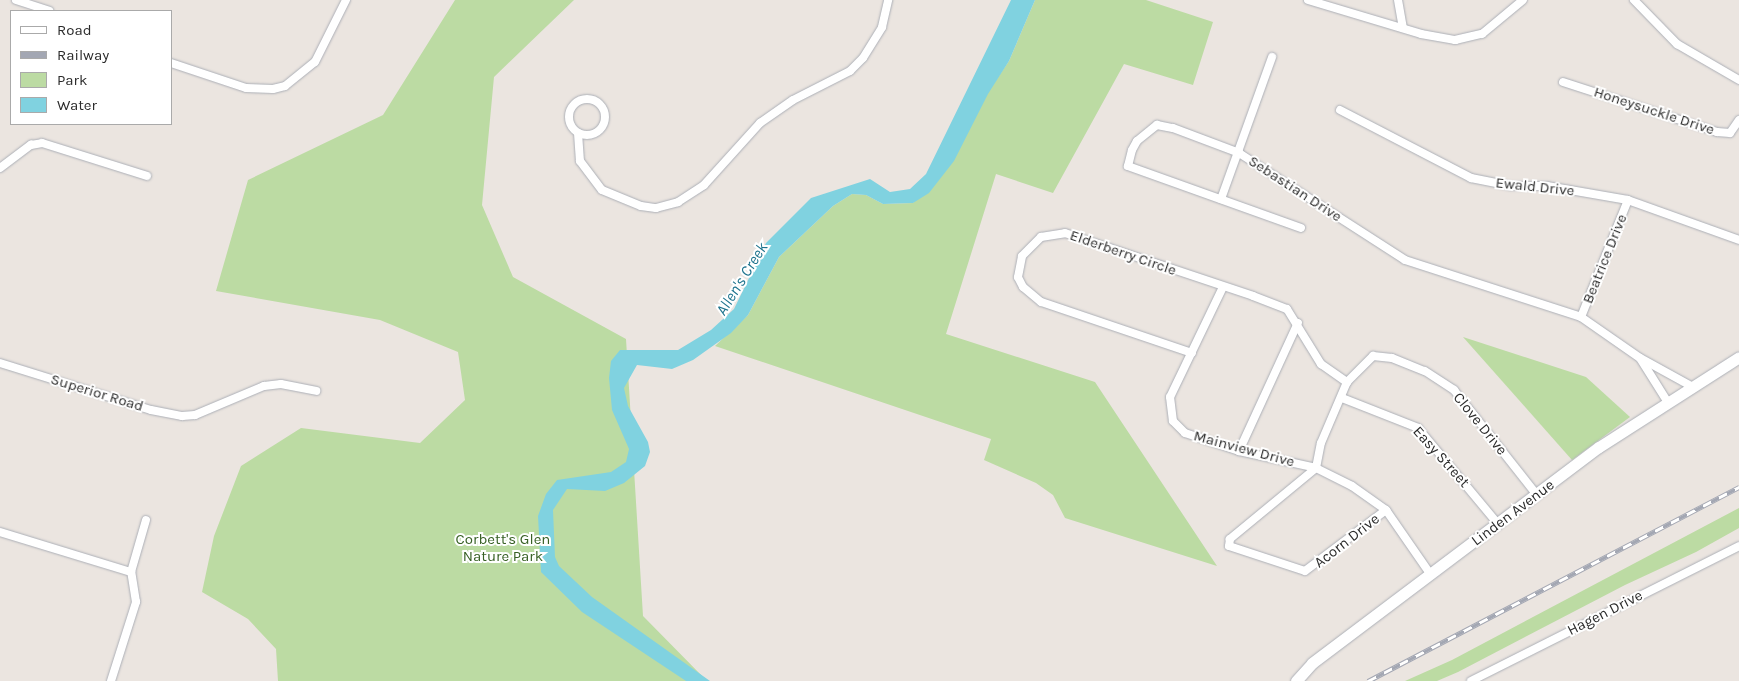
<!DOCTYPE html>
<html>
<head>
<meta charset="utf-8">
<style>
	body { margin:0 }
	#map { position:relative; width:1739px; height:681px; overflow:hidden; background:#ebe5e0; font-family:Karla,sans-serif }
	div>[style] { position:absolute }
	.green>* { inset:0; background:#bcdba3 }
	.water>* { inset:0; background:#80d2e0 }
	.roads { filter:drop-shadow(0 0 1px #acafb6) drop-shadow(0 0 1px #acafb6) }
	.street>* { height:8px; margin:-4px; padding:0 4px; transform-origin:4px; border-radius:4px; background:#fff }
	.street>.ring { margin:-4px; padding:0; box-sizing:content-box; background:none; border:8px solid #fff; border-radius:50% }
	.secondary>* { height:11px; margin:-5.5px; padding:0 5.5px; transform-origin:5.5px; border-radius:5.5px; background:#fff }
	.rail>* { height:5px; margin-top:-2.5px; transform-origin:0; background:repeating-linear-gradient(90deg,#fff 0 9px,#a3a7b3 0 18px); box-sizing:border-box; border-block:1px solid #a3a7b3 }
	span { translate:-50% -50%; white-space:nowrap; text-align:center; line-height:1.15; -webkit-text-stroke:4px #fff; paint-order:stroke }
	.street-label { font-size:15px; color:#2b2b2b }
	.park-label { font-size:15px; color:#376024 }
	.water-label { font-size:16px; color:#1e738d; font-style:italic }
	.legend { position:absolute; left:10px; top:10px; width:162px; height:115px; box-sizing:border-box; background:#fff; border:1px solid #aaa; margin:0; padding:6px 9px; list-style:none; font-size:15px; color:#2b2b2b }
	.legend li { display:flex; align-items:center; gap:10px; height:25px }
	.legend b { width:25px; border:1px solid #aaa }
</style>
</head>
<body>
<div id="map">
	<div class="green">
		<div style="clip-path:polygon(455px 0,574px 0,494px 77px,482px 205px,513px 277px,626px 339px,643px 616px,707px 681px,278px 681px,276px 649px,248px 619px,202px 592px,214px 536px,241px 466px,301px 428px,420px 443px,465px 400px,458px 352px,380px 320px,216px 291px,248px 180px,383px 115px)"></div>
		<div style="clip-path:polygon(1035px 0,1146px 0,1213px 22px,1193px 85px,1124px 64px,1053px 193px,996px 174px,946px 334px,1095px 382px,1217px 566px,1065px 518px,1053px 495px,1036px 483px,984px 460px,991px 439px,715px 346px,748px 315px,779px 257px,833px 206px,852px 194px,866px 195px,883px 204px,913px 203px,1009px 61px)"></div>
		<div style="clip-path:polygon(1463px 337px,1586px 377px,1630px 417px,1572px 460px)"></div>
		<div style="clip-path:polygon(1739px 508px,1739px 528px,1696px 552px,1625px 585px,1458px 672px,1437px 681px,1405px 681px,1452px 660px)"></div>
	</div>
	<div class="water">
		<div style="clip-path:polygon(1011px 0,1035px 0,1009px 61px,988px 94px,954px 161px,929px 193px,913px 203px,883px 204px,866px 195px,852px 194px,833px 206px,779px 257px,748px 315px,731px 333px,693px 360px,672px 369px,637px 365px,624px 388px,628px 406px,648px 442px,650px 452px,645px 466px,624px 483px,605px 491px,567px 489px,553px 510px,555px 557px,559px 566px,592px 597px,710px 681px,686px 681px,582px 612px,541px 572px,538px 516px,546px 494px,557px 480px,611px 472px,626px 462px,629px 449px,612px 410px,609px 378px,611px 361px,620px 350px,678px 350px,711px 330px,734px 309px,766px 243px,811px 198px,870px 179px,890px 192px,910px 189px,926px 174px)"></div>
	</div>
	<div class="roads">
		<div class="street">
			<div style="left:16px;top:0;width:35px;rotate:18deg"></div>
			<div style="left:1308px;top:0;width:118px;rotate:16.7deg"></div>
			<div style="left:1421px;top:34px;width:35px;rotate:10deg"></div>
			<div style="left:1455px;top:40px;width:28px;rotate:-13deg"></div>
			<div style="left:1482px;top:34px;width:53px;rotate:-39.7deg"></div>
			<div style="left:1398px;top:0;width:28px;rotate:80deg"></div>
			<div style="left:1634px;top:0;width:62px;rotate:45.7deg"></div>
			<div style="left:1677px;top:44px;width:72px;rotate:30.1deg"></div>
			<div style="left:171px;top:63px;width:79px;rotate:18.4deg"></div>
			<div style="left:246px;top:88px;width:27px;rotate:2deg"></div>
			<div style="left:273px;top:89px;width:12px;rotate:-14deg"></div>
			<div style="left:285px;top:86px;width:38px;rotate:-39deg"></div>
			<div style="left:315px;top:62px;width:69px;rotate:-63.4deg"></div>
			<div style="left:1563px;top:82px;width:162px;rotate:18deg"></div>
			<div style="left:1717px;top:132px;width:13px;rotate:4deg"></div>
			<div style="left:1730px;top:133px;width:16px;rotate:-55deg"></div>
			<div class="ring" style="left:569px;top:99px;width:28px;height:28px"></div>
			<div style="left:1340px;top:110px;width:148px;rotate:27.4deg"></div>
			<div style="left:1471px;top:178px;width:41px;rotate:11.3deg"></div>
			<div style="left:1511px;top:186px;width:36px"></div>
			<div style="left:1547px;top:186px;width:82px;rotate:9.8deg"></div>
			<div style="left:1628px;top:200px;width:118px;rotate:19.8deg"></div>
			<div style="left:578px;top:133px;width:28px;rotate:86deg"></div>
			<div style="left:580px;top:161px;width:36px;rotate:53deg"></div>
			<div style="left:602px;top:190px;width:42px;rotate:22.3deg"></div>
			<div style="left:641px;top:206px;width:15px;rotate:8deg"></div>
			<div style="left:656px;top:208px;width:23px;rotate:-15deg"></div>
			<div style="left:678px;top:202px;width:31px;rotate:-33deg"></div>
			<div style="left:704px;top:185px;width:84px;rotate:-47.9deg"></div>
			<div style="left:760px;top:123px;width:40px;rotate:-34.9deg"></div>
			<div style="left:793px;top:100px;width:64px;rotate:-27deg"></div>
			<div style="left:850px;top:71px;width:18px;rotate:-45deg"></div>
			<div style="left:863px;top:58px;width:36px;rotate:-58deg"></div>
			<div style="left:882px;top:27px;width:28px;rotate:-77deg"></div>
			<div style="left:0;top:168px;width:39px;rotate:-37deg"></div>
			<div style="left:31px;top:145px;width:11px;rotate:-10deg"></div>
			<div style="left:42px;top:143px;width:110px;rotate:17.4deg"></div>
			<div style="left:1221px;top:199px;width:151px;rotate:-70.2deg"></div>
			<div style="left:1301px;top:228px;width:184px;rotate:-160.3deg"></div>
			<div style="left:1128px;top:166px;width:16px;rotate:-76deg"></div>
			<div style="left:1132px;top:150px;width:10px;rotate:-61deg"></div>
			<div style="left:1137px;top:141px;width:26px;rotate:-39deg"></div>
			<div style="left:1157px;top:125px;width:16px;rotate:11deg"></div>
			<div style="left:1173px;top:128px;width:71px;rotate:20.7deg"></div>
			<div style="left:1239px;top:153px;width:197px;rotate:32.8deg"></div>
			<div style="left:1405px;top:260px;width:185px;rotate:17.9deg"></div>
			<div style="left:1581px;top:317px;width:72px;rotate:34.8deg"></div>
			<div style="left:1640px;top:358px;width:51px;rotate:57.9deg"></div>
			<div style="left:1223px;top:287px;width:122px;rotate:115.7deg"></div>
			<div style="left:1170px;top:397px;width:24px;rotate:83deg"></div>
			<div style="left:1173px;top:421px;width:17px;rotate:45deg"></div>
			<div style="left:1185px;top:433px;width:57px;rotate:18.4deg"></div>
			<div style="left:1239px;top:451px;width:79px;rotate:12.4deg"></div>
			<div style="left:1316px;top:468px;width:40px;rotate:26.6deg"></div>
			<div style="left:1352px;top:486px;width:42px;rotate:35.2deg"></div>
			<div style="left:1386px;top:510px;width:79px;rotate:55.3deg"></div>
			<div style="left:1581px;top:317px;width:126px;rotate:-68.1deg"></div>
			<div style="left:1192px;top:353px;width:159px;rotate:-161.3deg"></div>
			<div style="left:1041px;top:302px;width:23px;rotate:-140deg"></div>
			<div style="left:1023px;top:287px;width:11px;rotate:-117deg"></div>
			<div style="left:1018px;top:277px;width:21px;rotate:-79deg"></div>
			<div style="left:1022px;top:256px;width:27px;rotate:-45deg"></div>
			<div style="left:1041px;top:237px;width:24px;rotate:-9deg"></div>
			<div style="left:1065px;top:233px;width:198px;rotate:18.5deg"></div>
			<div style="left:1253px;top:296px;width:36px;rotate:21deg"></div>
			<div style="left:1287px;top:309px;width:65px;rotate:58.3deg"></div>
			<div style="left:1321px;top:364px;width:32px;rotate:35deg"></div>
			<div style="left:1642px;top:359px;width:56px;rotate:28.9deg"></div>
			<div style="left:0;top:363px;width:158px;rotate:17.3deg"></div>
			<div style="left:151px;top:410px;width:32px;rotate:11deg"></div>
			<div style="left:182px;top:416px;width:13px;rotate:-4deg"></div>
			<div style="left:195px;top:415px;width:75px;rotate:-22.8deg"></div>
			<div style="left:264px;top:386px;width:17px;rotate:-7deg"></div>
			<div style="left:281px;top:384px;width:36px;rotate:11deg"></div>
			<div style="left:1342px;top:398px;width:82px;rotate:21.5deg"></div>
			<div style="left:1418px;top:428px;width:125px;rotate:50.2deg"></div>
			<div style="left:1239px;top:451px;width:141px;rotate:-65.3deg"></div>
			<div style="left:1316px;top:468px;width:25px;rotate:-79deg"></div>
			<div style="left:1321px;top:443px;width:66px;rotate:-66.9deg"></div>
			<div style="left:1347px;top:382px;width:37px;rotate:-45deg"></div>
			<div style="left:1373px;top:356px;width:19px;rotate:6deg"></div>
			<div style="left:1392px;top:358px;width:35px;rotate:22deg"></div>
			<div style="left:1425px;top:371px;width:35px;rotate:33deg"></div>
			<div style="left:1454px;top:390px;width:134px;rotate:51.7deg"></div>
			<div style="left:1316px;top:468px;width:112px;rotate:140.5deg"></div>
			<div style="left:1230px;top:539px;width:7px;rotate:98deg"></div>
			<div style="left:1229px;top:546px;width:80px;rotate:18.2deg"></div>
			<div style="left:1305px;top:571px;width:101px;rotate:-37deg"></div>
			<div style="left:0;top:532px;width:137px;rotate:17deg"></div>
			<div style="left:111px;top:681px;width:83px;rotate:-72.4deg"></div>
			<div style="left:136px;top:602px;width:30px;rotate:-99deg"></div>
			<div style="left:131px;top:572px;width:54px;rotate:-73.9deg"></div>
			<div style="left:1471px;top:681px;width:300px;rotate:-26.7deg"></div>
		</div>
		<div class="secondary">
			<div style="left:1296px;top:681px;width:24px;rotate:-48deg"></div>
			<div style="left:1312px;top:663px;width:359px;rotate:-37deg"></div>
			<div style="left:1599px;top:447px;width:166px;rotate:-32.7deg"></div>
		</div>
	</div>
	<div class="rail">
		<div style="left:1368px;top:681px;width:419px;rotate:-27.6deg"></div>
	</div>
	<div class="street-label">
		<span style="left:1654px;top:111px;rotate:18deg">Honeysuckle Drive</span>
		<span style="left:1535px;top:187px;rotate:6deg">Ewald Drive</span>
		<span style="left:1295px;top:189px;rotate:33deg">Sebastian Drive</span>
		<span style="left:1123px;top:253px;rotate:19deg">Elderberry Circle</span>
		<span style="left:1605px;top:259px;rotate:-68deg">Beatrice Drive</span>
		<span style="left:97px;top:393px;rotate:17deg">Superior Road</span>
		<span style="left:1480px;top:424px;rotate:51deg">Clove Drive</span>
		<span style="left:1244px;top:449px;rotate:15deg">Mainview Drive</span>
		<span style="left:1441px;top:457px;rotate:48deg">Easy Street</span>
		<span style="left:1513px;top:513px;rotate:-37deg">Linden Avenue</span>
		<span style="left:1347px;top:541px;rotate:-38deg">Acorn Drive</span>
		<span style="left:1605px;top:613px;rotate:-27deg">Hagen Drive</span>
	</div>
	<div class="park-label">
		<span style="left:503px;top:548px">Corbett's Glen<br>Nature Park</span>
	</div>
	<div class="water-label">
		<span style="left:742px;top:279px;rotate:-58deg">Allen's Creek</span>
	</div>
	<ul class="legend">
	<li><b style="height:6px;background:#fff"></b>Road</li>
	<li><b style="height:6px;background:#a3a7b3"></b>Railway</li>
	<li><b style="height:14px;background:#bcdba3"></b>Park</li>
	<li><b style="height:14px;background:#80d2e0"></b>Water</li>
	</ul>
</div>
</body>
</html>
